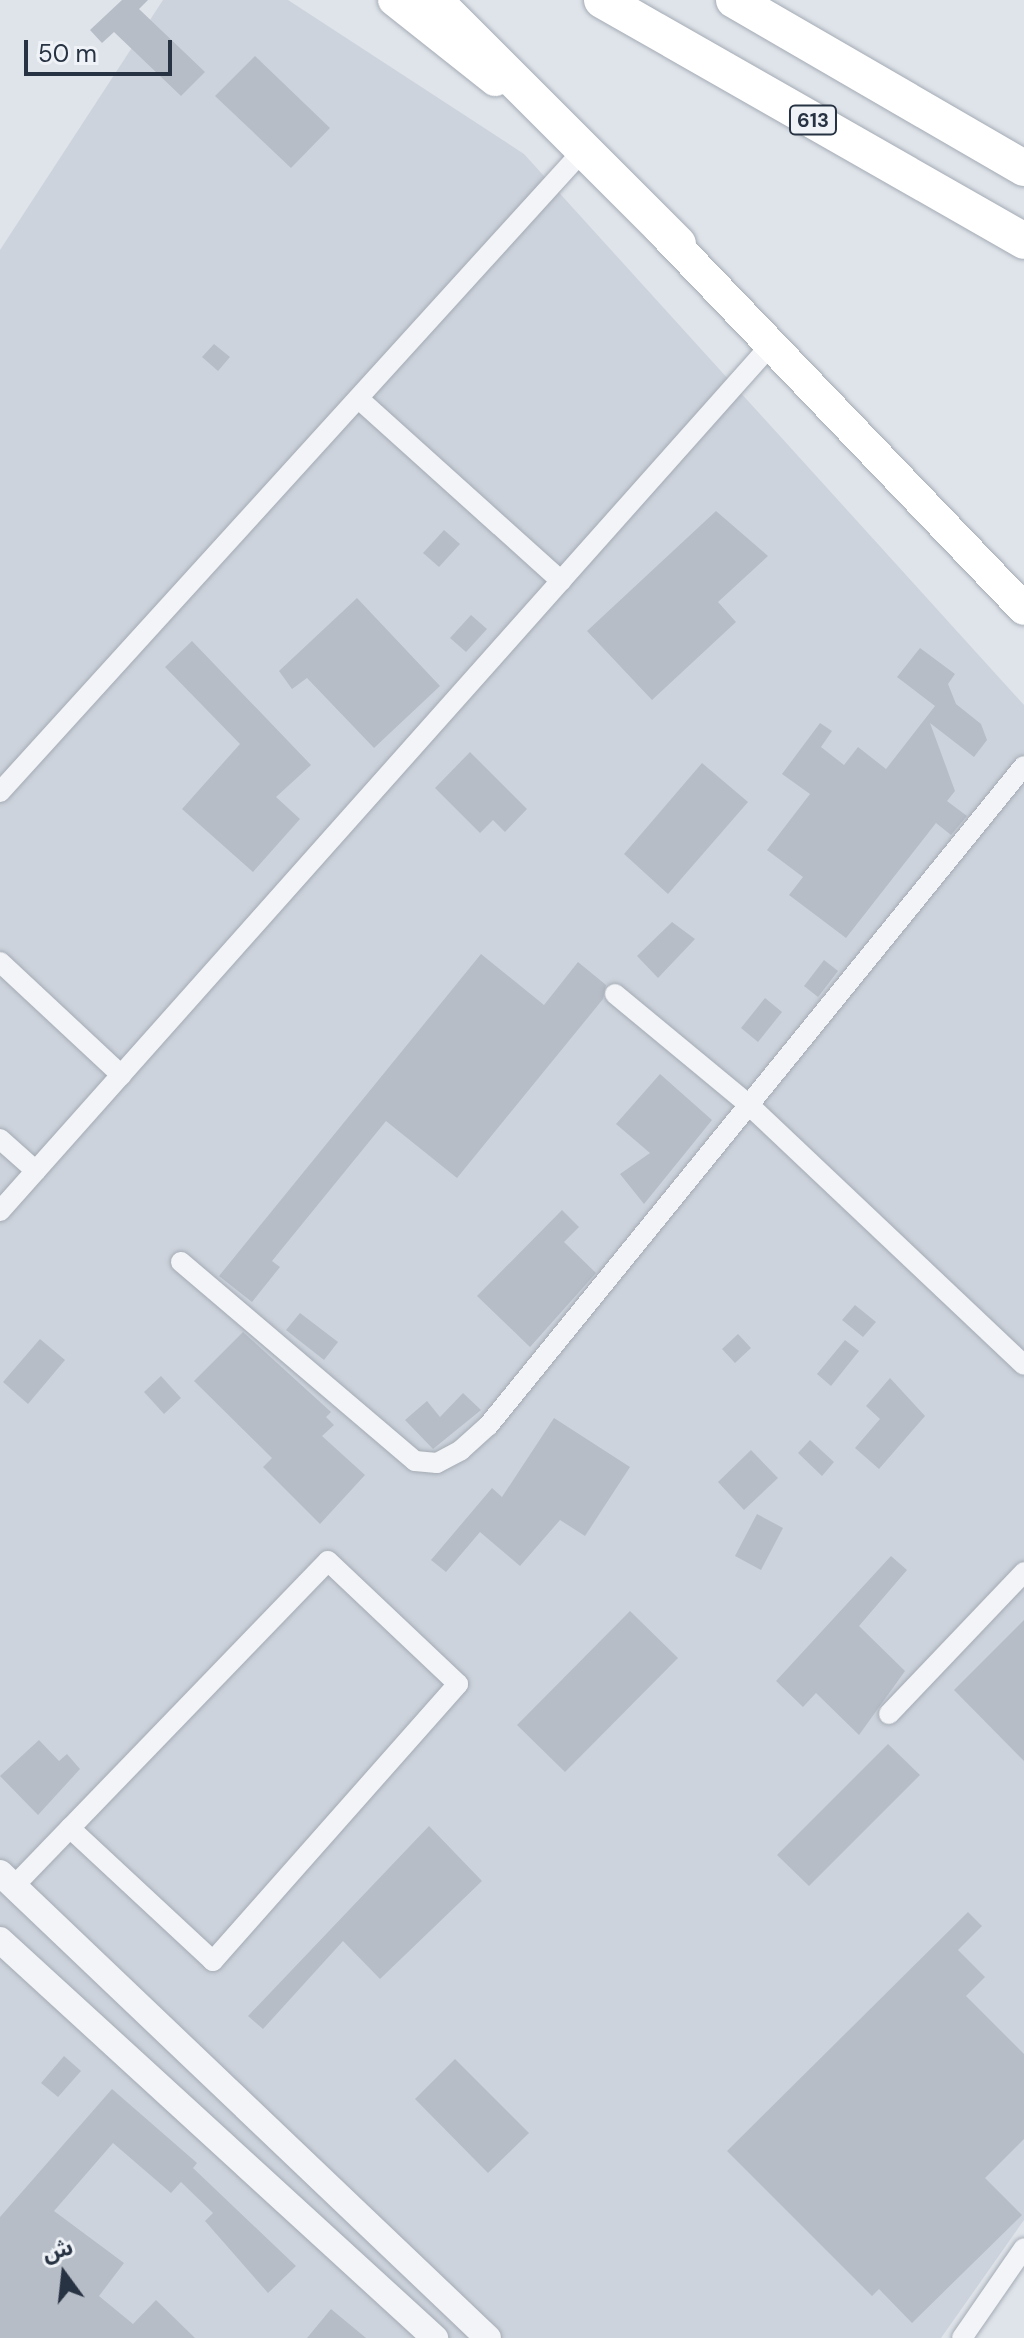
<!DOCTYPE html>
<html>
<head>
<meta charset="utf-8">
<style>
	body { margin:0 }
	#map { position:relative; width:1024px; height:2338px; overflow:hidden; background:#dfe4ea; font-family:"DM Sans","Noto Sans Arabic",sans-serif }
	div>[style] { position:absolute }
	.built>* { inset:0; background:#cdd3dc }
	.building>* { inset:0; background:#b6bdc7 }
	.roads { filter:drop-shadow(0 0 2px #a4abb4) drop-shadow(0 0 2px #a4abb4) }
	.minor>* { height:20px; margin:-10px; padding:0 10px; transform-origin:10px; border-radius:10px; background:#f2f4f7 }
	.tertiary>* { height:26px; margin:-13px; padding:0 13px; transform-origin:13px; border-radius:13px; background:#f2f4f7 }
	.primary>* { height:32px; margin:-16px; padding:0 16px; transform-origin:16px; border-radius:16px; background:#fff }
	.motorway>* { height:36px; margin:-18px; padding:0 18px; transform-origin:18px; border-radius:18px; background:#fff }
	span { translate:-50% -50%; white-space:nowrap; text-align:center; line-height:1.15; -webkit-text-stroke:6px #eff3f7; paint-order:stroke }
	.shield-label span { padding:2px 6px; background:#eff3f7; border:2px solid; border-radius:6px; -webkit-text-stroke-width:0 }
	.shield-label { font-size:20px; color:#273242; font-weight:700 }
	.north { position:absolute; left:24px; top:2234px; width:80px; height:80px; -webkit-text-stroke:6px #eff3f7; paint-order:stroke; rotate:345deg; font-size:22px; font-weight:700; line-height:32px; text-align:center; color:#273242 }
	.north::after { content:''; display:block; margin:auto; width:28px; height:36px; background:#273242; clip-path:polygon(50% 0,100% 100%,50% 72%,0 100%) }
	.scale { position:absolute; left:24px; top:40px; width:148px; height:36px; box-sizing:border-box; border:4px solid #273242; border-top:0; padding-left:10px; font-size:24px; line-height:28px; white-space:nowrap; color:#273242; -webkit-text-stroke:6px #eff3f7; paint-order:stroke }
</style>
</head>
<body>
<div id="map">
	<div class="built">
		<div style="clip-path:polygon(163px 0,288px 0,524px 154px,1024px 705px,1024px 2220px,941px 2338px,0 2338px,0 250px)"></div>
	</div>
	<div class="building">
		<div style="clip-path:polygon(122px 0,148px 0,139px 9px,205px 72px,181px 96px,114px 32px,102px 43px,90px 30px)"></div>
		<div style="clip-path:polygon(255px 56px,330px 128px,291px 168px,215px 96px)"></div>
		<div style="clip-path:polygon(214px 344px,230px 357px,218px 371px,202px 357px)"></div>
		<div style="clip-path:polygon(716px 511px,768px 556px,718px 602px,736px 622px,652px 700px,587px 631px)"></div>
		<div style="clip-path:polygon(444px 530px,460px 544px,439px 567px,423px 553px)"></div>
		<div style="clip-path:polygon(357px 598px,440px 686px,374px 748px,307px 678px,292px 689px,279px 671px)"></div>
		<div style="clip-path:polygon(471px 615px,487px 629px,466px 652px,450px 638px)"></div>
		<div style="clip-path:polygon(192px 641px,311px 765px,276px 797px,300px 819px,253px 872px,182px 809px,240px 744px,165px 667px)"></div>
		<div style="clip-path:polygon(920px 648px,955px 674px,948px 684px,956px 704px,981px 724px,987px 740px,974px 757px,930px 723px,955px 791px,947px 801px,967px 816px,951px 835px,936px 823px,846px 938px,789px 895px,803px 877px,767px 850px,810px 794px,782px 774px,820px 723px,832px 731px,821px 747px,844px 765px,858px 747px,886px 769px,935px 706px,897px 677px)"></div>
		<div style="clip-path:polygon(470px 752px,527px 809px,505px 832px,493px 820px,480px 833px,435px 788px)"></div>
		<div style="clip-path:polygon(702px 763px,748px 802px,668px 894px,624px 854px)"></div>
		<div style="clip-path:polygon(672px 922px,695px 939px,658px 978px,637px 956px)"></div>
		<div style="clip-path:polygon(481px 954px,544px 1005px,578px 962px,606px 985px,603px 999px,457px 1178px,386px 1121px,272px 1261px,280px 1267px,252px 1302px,219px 1276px)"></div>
		<div style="clip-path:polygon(824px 960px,838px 971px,818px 997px,804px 986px)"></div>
		<div style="clip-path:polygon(765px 998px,782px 1012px,758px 1042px,741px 1028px)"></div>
		<div style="clip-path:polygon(660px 1074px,712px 1120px,644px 1204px,620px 1174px,650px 1153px,616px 1124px)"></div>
		<div style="clip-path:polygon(562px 1210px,579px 1227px,564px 1242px,596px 1273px,530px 1347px,477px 1296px)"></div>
		<div style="clip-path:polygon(855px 1305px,876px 1322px,863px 1337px,842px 1320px)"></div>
		<div style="clip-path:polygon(300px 1313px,338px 1342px,324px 1360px,286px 1330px)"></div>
		<div style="clip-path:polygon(243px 1332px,331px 1412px,326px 1417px,334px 1425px,322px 1436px,365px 1475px,320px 1524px,263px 1467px,272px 1458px,194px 1381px)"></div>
		<div style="clip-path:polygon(738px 1334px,751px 1348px,735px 1363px,722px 1349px)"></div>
		<div style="clip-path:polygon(40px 1339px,65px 1360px,28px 1404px,3px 1382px)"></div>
		<div style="clip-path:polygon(845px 1340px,859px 1351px,831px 1386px,817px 1374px)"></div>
		<div style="clip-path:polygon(161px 1376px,181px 1398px,164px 1414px,144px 1392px)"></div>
		<div style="clip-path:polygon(890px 1378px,925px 1416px,879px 1469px,855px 1448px,880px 1419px,866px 1406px)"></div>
		<div style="clip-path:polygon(463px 1393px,481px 1410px,433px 1449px,405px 1420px,427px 1401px,440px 1417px)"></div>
		<div style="clip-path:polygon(554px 1418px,630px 1467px,585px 1536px,560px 1520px,520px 1566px,480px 1532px,446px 1572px,431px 1560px,492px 1488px,502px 1497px)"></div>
		<div style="clip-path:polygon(810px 1440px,834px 1462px,822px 1476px,798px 1453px)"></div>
		<div style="clip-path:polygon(751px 1450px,778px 1478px,744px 1510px,718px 1482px)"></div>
		<div style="clip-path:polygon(757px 1514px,783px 1528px,761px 1570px,735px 1556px)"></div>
		<div style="clip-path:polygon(891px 1556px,907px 1570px,859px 1626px,905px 1671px,859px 1735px,816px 1693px,803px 1707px,776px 1681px)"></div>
		<div style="clip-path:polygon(630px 1611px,678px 1658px,565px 1772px,517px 1725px)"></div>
		<div style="clip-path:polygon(1024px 1620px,1024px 1761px,954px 1690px)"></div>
		<div style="clip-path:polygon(39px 1740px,59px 1761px,67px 1754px,80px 1769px,38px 1815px,0 1776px)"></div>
		<div style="clip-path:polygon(888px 1744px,920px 1775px,809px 1886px,777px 1855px)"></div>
		<div style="clip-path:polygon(429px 1826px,482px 1881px,380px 1979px,343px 1941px,263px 2029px,248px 2016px)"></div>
		<div style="clip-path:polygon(968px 1912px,982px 1926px,958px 1950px,985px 1977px,966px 1996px,1024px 2054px,1024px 2139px,985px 2178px,1022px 2215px,912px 2323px,879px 2289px,872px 2296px,727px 2151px)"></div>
		<div style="clip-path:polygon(64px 2056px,81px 2071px,58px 2097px,41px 2083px)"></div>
		<div style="clip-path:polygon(455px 2059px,529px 2133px,488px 2173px,415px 2099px)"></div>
		<div style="clip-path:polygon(112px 2089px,197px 2163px,193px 2168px,296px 2266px,268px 2293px,205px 2221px,213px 2213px,181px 2182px,171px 2193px,113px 2143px,54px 2211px,124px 2263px,99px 2296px,133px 2324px,156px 2300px,195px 2338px,0 2338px,0 2217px)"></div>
		<div style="clip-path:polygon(331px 2309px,366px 2338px,307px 2338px)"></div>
	</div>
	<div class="roads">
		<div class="minor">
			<div style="left:359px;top:399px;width:272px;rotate:42deg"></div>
			<div style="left:0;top:792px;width:861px;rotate:-47.73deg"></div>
			<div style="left:0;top:962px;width:166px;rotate:43deg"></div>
			<div style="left:615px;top:994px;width:174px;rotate:39.6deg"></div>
			<div style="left:749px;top:1105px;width:378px;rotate:43.4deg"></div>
			<div style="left:0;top:1139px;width:48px;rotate:41.6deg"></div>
			<div style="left:0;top:1211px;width:1158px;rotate:-48.33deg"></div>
			<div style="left:181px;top:1262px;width:307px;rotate:40.4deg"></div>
			<div style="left:415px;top:1461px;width:22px;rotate:5deg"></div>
			<div style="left:437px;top:1463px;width:27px;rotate:-28deg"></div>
			<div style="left:461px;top:1450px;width:36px;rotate:-42deg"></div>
			<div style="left:488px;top:1426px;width:850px;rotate:-50.92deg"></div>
			<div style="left:889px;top:1714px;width:196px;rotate:-46.4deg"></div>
			<div style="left:14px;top:1886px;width:81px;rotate:-46deg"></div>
			<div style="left:70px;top:1828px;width:371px;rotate:-46deg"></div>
			<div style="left:328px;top:1561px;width:179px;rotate:43.4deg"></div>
			<div style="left:458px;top:1684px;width:370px;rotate:131.5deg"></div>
			<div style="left:213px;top:1961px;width:195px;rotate:-137.1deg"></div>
			<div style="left:962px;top:2338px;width:109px;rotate:-55.4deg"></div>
		</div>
		<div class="tertiary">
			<div style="left:0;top:1873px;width:674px;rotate:43.62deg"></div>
			<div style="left:0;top:1940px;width:590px;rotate:42.46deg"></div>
		</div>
		<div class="primary">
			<div style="left:394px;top:0;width:129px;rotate:38.4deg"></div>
			<div style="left:660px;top:229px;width:526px;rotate:46.23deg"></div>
		</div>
		<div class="motorway">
			<div style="left:434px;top:0;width:345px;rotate:45deg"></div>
			<div style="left:602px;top:0;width:486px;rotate:29.7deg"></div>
			<div style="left:734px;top:0;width:335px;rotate:30.1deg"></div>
		</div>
	</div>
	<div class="shield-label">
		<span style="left:813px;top:120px">613</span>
	</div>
	<div class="north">ش</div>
	<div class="scale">50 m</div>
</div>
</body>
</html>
